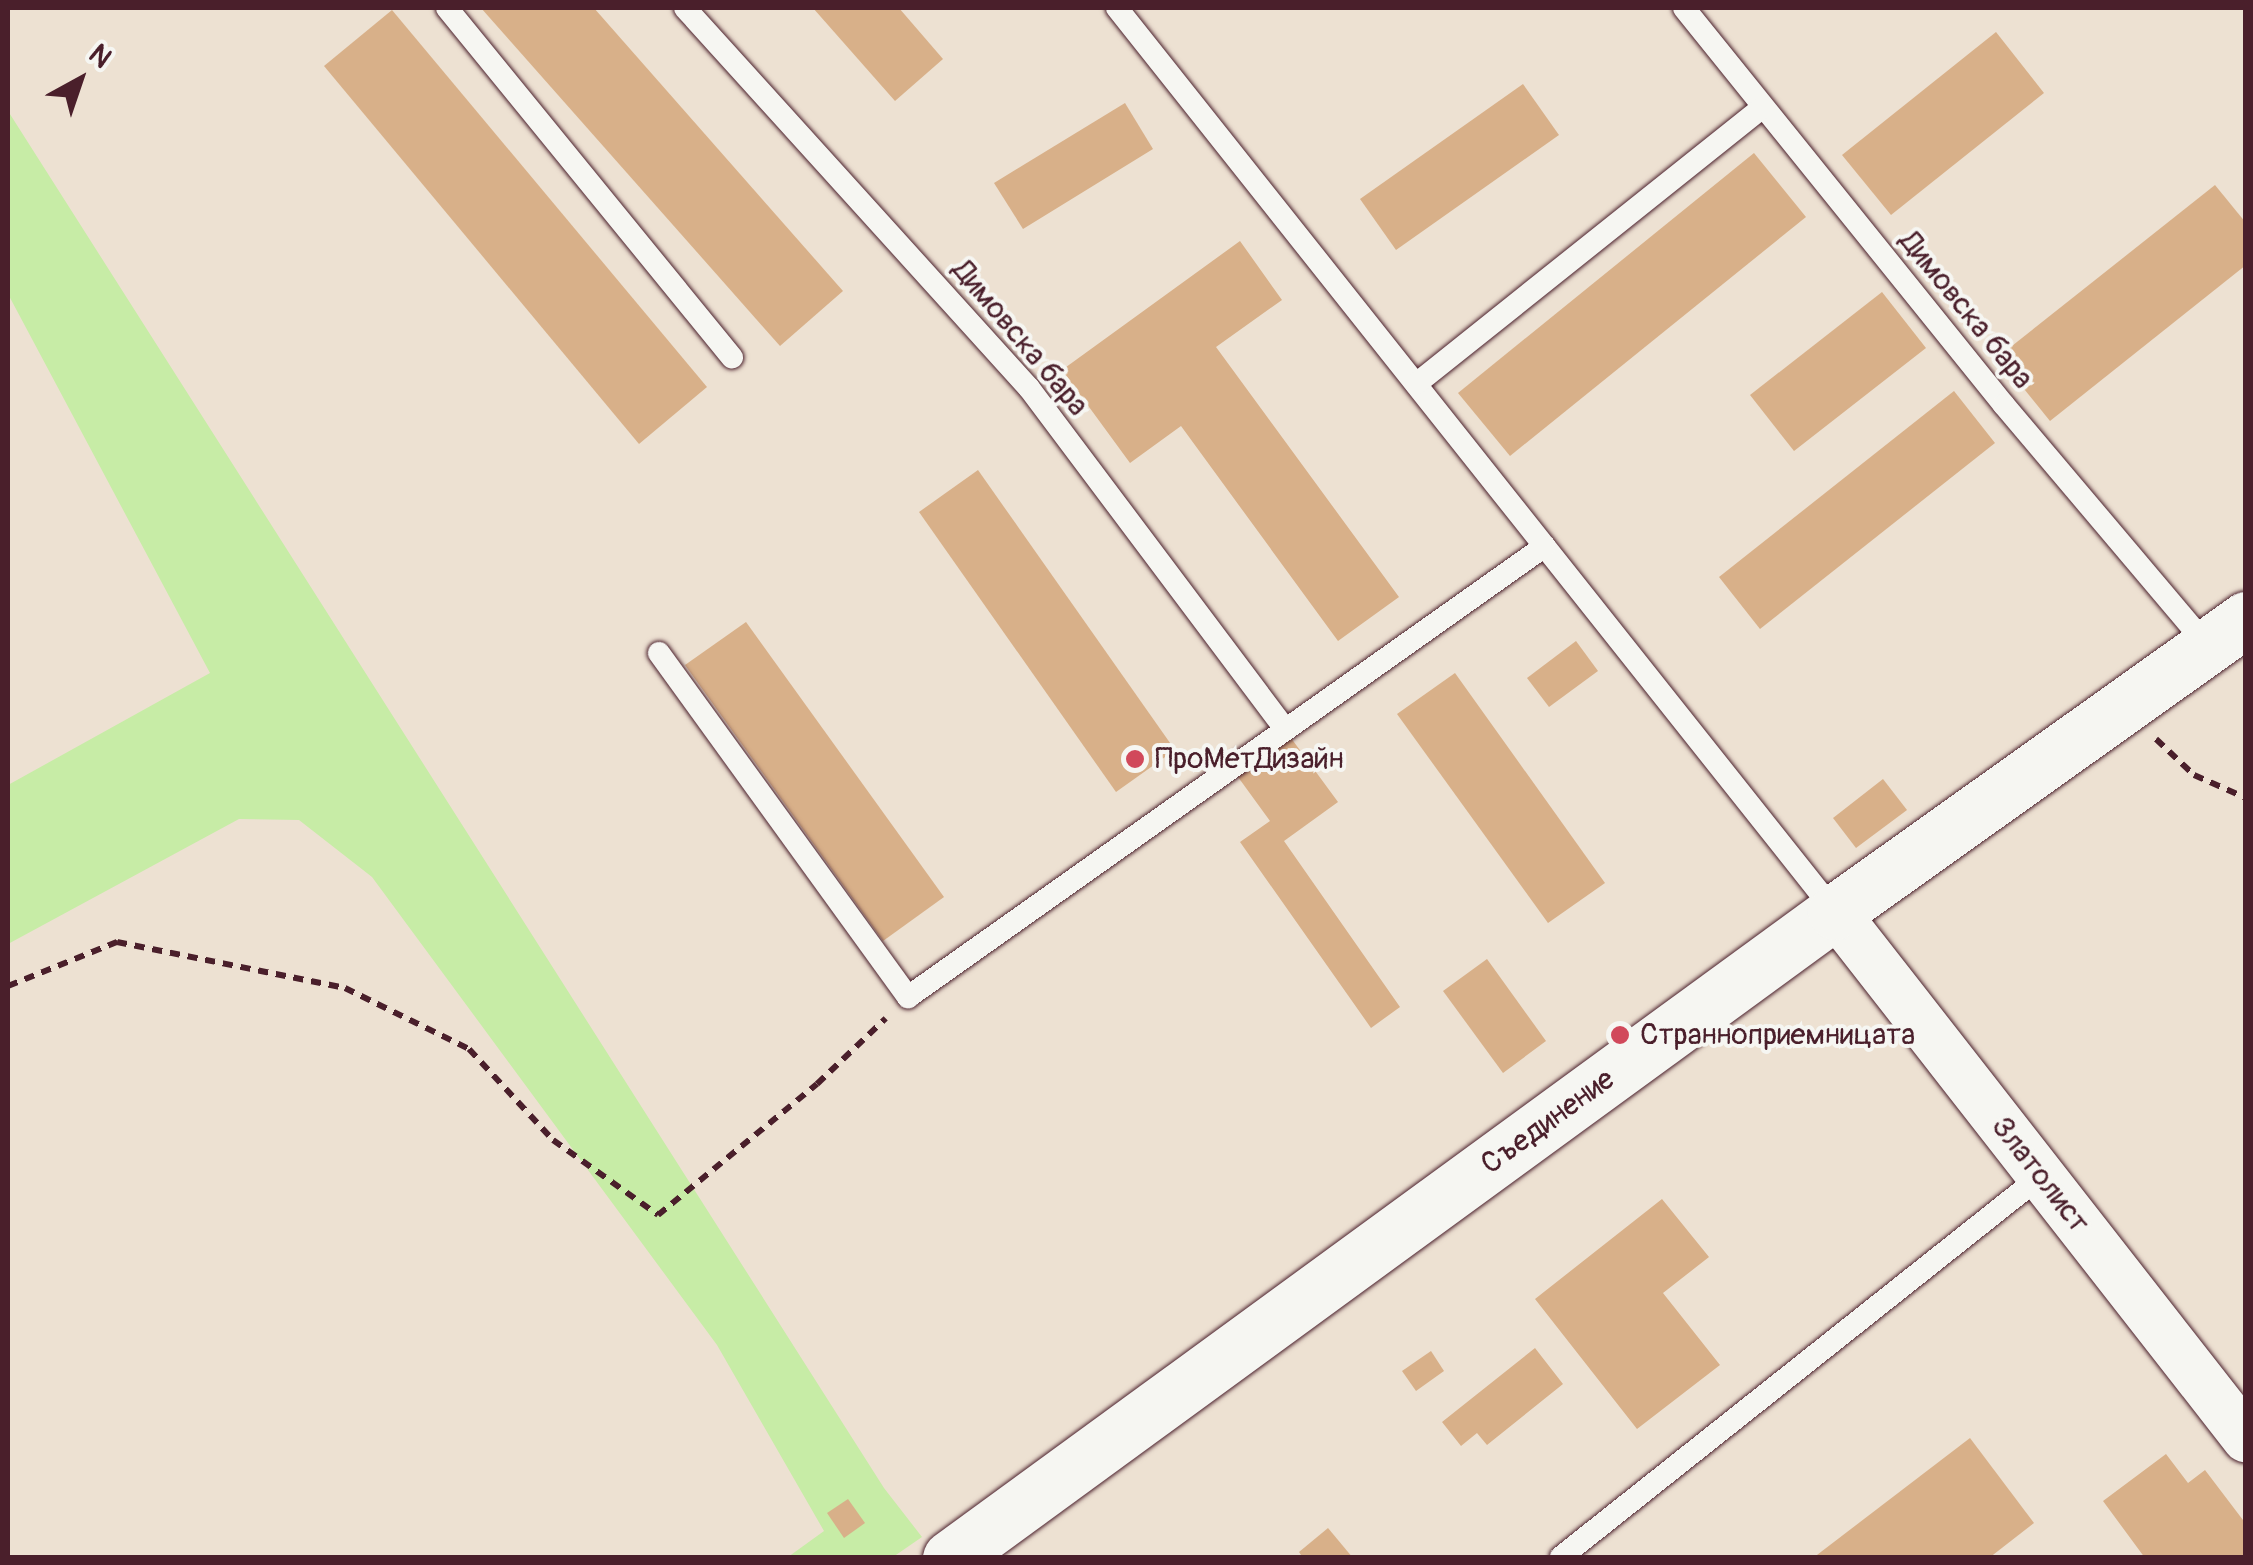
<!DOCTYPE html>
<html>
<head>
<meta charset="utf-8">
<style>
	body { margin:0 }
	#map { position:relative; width:2253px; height:1565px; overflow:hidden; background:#ede1d2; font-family:Pangolin,sans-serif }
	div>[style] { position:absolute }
	.green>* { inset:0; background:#c7eca6 }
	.building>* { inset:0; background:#d8b089 }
	.path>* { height:6px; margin-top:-3px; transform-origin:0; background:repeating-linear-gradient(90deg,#4a1f2b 0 10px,transparent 0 18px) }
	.roads { filter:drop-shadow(0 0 2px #4a1f2b) drop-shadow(0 0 2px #4a1f2b) }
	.lane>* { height:22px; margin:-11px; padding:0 11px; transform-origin:11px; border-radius:11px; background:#f6f6f2 }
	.street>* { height:48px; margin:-24px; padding:0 24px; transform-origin:24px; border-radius:24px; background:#f6f6f2 }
	.secondary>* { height:55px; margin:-27.5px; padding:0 27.5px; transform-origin:27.5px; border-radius:27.5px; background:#f6f6f2 }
	.dots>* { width:28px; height:28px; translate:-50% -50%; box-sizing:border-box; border:5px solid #f6f6f2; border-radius:50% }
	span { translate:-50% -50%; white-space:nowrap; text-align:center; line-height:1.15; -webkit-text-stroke:8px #f6f6f2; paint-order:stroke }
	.street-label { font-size:30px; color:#4a1f2b }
	.poi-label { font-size:30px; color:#4a1f2b }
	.left { translate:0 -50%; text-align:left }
	.frame { position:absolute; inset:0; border:10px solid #4a1f2b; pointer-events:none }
	.north { position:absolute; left:30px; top:30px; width:100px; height:100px; -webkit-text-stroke:8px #f6f6f2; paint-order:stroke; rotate:40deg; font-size:28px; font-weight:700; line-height:40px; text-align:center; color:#4a1f2b }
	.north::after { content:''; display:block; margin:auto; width:35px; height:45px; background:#4a1f2b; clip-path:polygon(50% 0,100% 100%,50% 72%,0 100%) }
</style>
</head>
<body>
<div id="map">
	<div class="green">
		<div style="clip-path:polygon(8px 111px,884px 1488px,922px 1537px,893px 1557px,788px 1557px,824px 1531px,717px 1345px,372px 877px,299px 820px,239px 819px,8px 944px,8px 785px,210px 673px,8px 294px)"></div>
	</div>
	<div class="building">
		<div style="clip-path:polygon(481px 8px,594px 8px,843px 291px,780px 346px)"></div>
		<div style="clip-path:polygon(813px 8px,899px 8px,943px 59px,895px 101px)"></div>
		<div style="clip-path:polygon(392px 10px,707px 387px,639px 444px,324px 66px)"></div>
		<div style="clip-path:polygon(1996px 32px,2044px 93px,1891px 215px,1842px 155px)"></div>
		<div style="clip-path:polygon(1523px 84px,1559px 135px,1396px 250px,1360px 199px)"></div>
		<div style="clip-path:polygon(1125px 103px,1153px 149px,1023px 229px,994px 183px)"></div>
		<div style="clip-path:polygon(1754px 153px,1806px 217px,1510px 456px,1458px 393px)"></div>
		<div style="clip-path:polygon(2215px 185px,2246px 223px,2246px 265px,2050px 421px,1998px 357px)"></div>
		<div style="clip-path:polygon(1240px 241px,1282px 300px,1216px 347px,1399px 597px,1338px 641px,1181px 426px,1130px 463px,1062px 370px)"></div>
		<div style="clip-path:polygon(1882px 292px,1926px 348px,1794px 451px,1750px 395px)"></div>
		<div style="clip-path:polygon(1954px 391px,1995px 443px,1760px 629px,1719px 577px)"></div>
		<div style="clip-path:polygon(978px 470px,1175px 750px,1116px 792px,919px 512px)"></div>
		<div style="clip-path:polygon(746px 622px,944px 897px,883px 941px,685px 665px)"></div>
		<div style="clip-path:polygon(1576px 641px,1598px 671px,1549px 707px,1527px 678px)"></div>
		<div style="clip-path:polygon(1455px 673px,1605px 883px,1548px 923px,1397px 714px)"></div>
		<div style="clip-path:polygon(1291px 738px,1338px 802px,1284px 841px,1400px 1007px,1371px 1028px,1240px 842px,1270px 821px,1238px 777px)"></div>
		<div style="clip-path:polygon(1883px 779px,1907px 810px,1856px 848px,1833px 818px)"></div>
		<div style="clip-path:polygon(1487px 959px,1546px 1041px,1503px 1073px,1443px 991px)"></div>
		<div style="clip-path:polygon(1662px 1199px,1709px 1257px,1663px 1293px,1720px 1365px,1637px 1429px,1535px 1299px)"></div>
		<div style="clip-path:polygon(1535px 1348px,1563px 1384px,1487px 1445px,1477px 1433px,1461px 1446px,1442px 1422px)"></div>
		<div style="clip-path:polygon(1431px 1351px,1444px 1371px,1416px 1391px,1402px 1371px)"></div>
		<div style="clip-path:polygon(1970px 1438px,2034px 1523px,1989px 1558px,1813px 1558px)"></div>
		<div style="clip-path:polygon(2166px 1454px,2188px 1483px,2205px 1470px,2246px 1524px,2246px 1558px,2145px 1558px,2103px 1501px)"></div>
		<div style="clip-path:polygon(848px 1499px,865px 1523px,844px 1538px,827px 1513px)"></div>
		<div style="clip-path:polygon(1328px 1528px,1353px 1558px,1303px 1558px,1299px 1552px)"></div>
	</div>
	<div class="path">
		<div style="left:2156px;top:739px;width:52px;rotate:43.5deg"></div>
		<div style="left:2194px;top:775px;width:57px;rotate:23.9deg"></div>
		<div style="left:8px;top:986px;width:118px;rotate:-22deg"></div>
		<div style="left:117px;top:942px;width:233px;rotate:11.4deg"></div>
		<div style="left:345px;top:988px;width:138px;rotate:26.2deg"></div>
		<div style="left:469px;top:1049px;width:124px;rotate:47.3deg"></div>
		<div style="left:553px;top:1140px;width:129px;rotate:35.5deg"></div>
		<div style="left:658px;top:1215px;width:206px;rotate:-39.5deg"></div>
		<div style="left:817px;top:1084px;width:95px;rotate:-43.7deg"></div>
	</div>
	<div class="roads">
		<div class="lane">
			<div style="left:447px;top:8px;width:451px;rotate:50.8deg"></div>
			<div style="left:685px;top:8px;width:513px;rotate:47.85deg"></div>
			<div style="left:1029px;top:388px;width:425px;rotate:53.1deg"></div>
			<div style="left:1117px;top:8px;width:1154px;rotate:51.54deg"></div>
			<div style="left:1684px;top:8px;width:510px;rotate:51.13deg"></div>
			<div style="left:2004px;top:405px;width:316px;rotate:49.8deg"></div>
			<div style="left:1416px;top:384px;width:444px;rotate:-38.6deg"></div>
			<div style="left:659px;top:653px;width:425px;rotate:54.1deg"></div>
			<div style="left:908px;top:997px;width:780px;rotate:-35.3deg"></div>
			<div style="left:1561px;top:1557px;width:613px;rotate:-38.44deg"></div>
		</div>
		<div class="street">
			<div style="left:1835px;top:912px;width:668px;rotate:52deg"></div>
		</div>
		<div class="secondary">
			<div style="left:950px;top:1558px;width:1096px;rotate:-36.13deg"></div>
			<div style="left:1835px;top:912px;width:505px;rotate:-35.48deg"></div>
		</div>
	</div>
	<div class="dots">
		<div style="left:1135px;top:759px;background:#d1495b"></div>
		<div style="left:1620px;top:1035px;background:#d1495b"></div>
	</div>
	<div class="street-label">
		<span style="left:1966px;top:310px;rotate:51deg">Димовска бара</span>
		<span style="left:1020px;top:338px;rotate:50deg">Димовска бара</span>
		<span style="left:1548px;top:1122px;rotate:-36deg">Съединение</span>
		<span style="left:2040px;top:1175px;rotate:52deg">Златолист</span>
	</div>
	<div class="poi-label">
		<span class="left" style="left:1155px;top:759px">ПроМетДизайн</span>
		<span class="left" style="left:1640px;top:1035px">Странноприемницата</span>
	</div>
	<div class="frame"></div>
	<div class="north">N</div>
</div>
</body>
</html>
